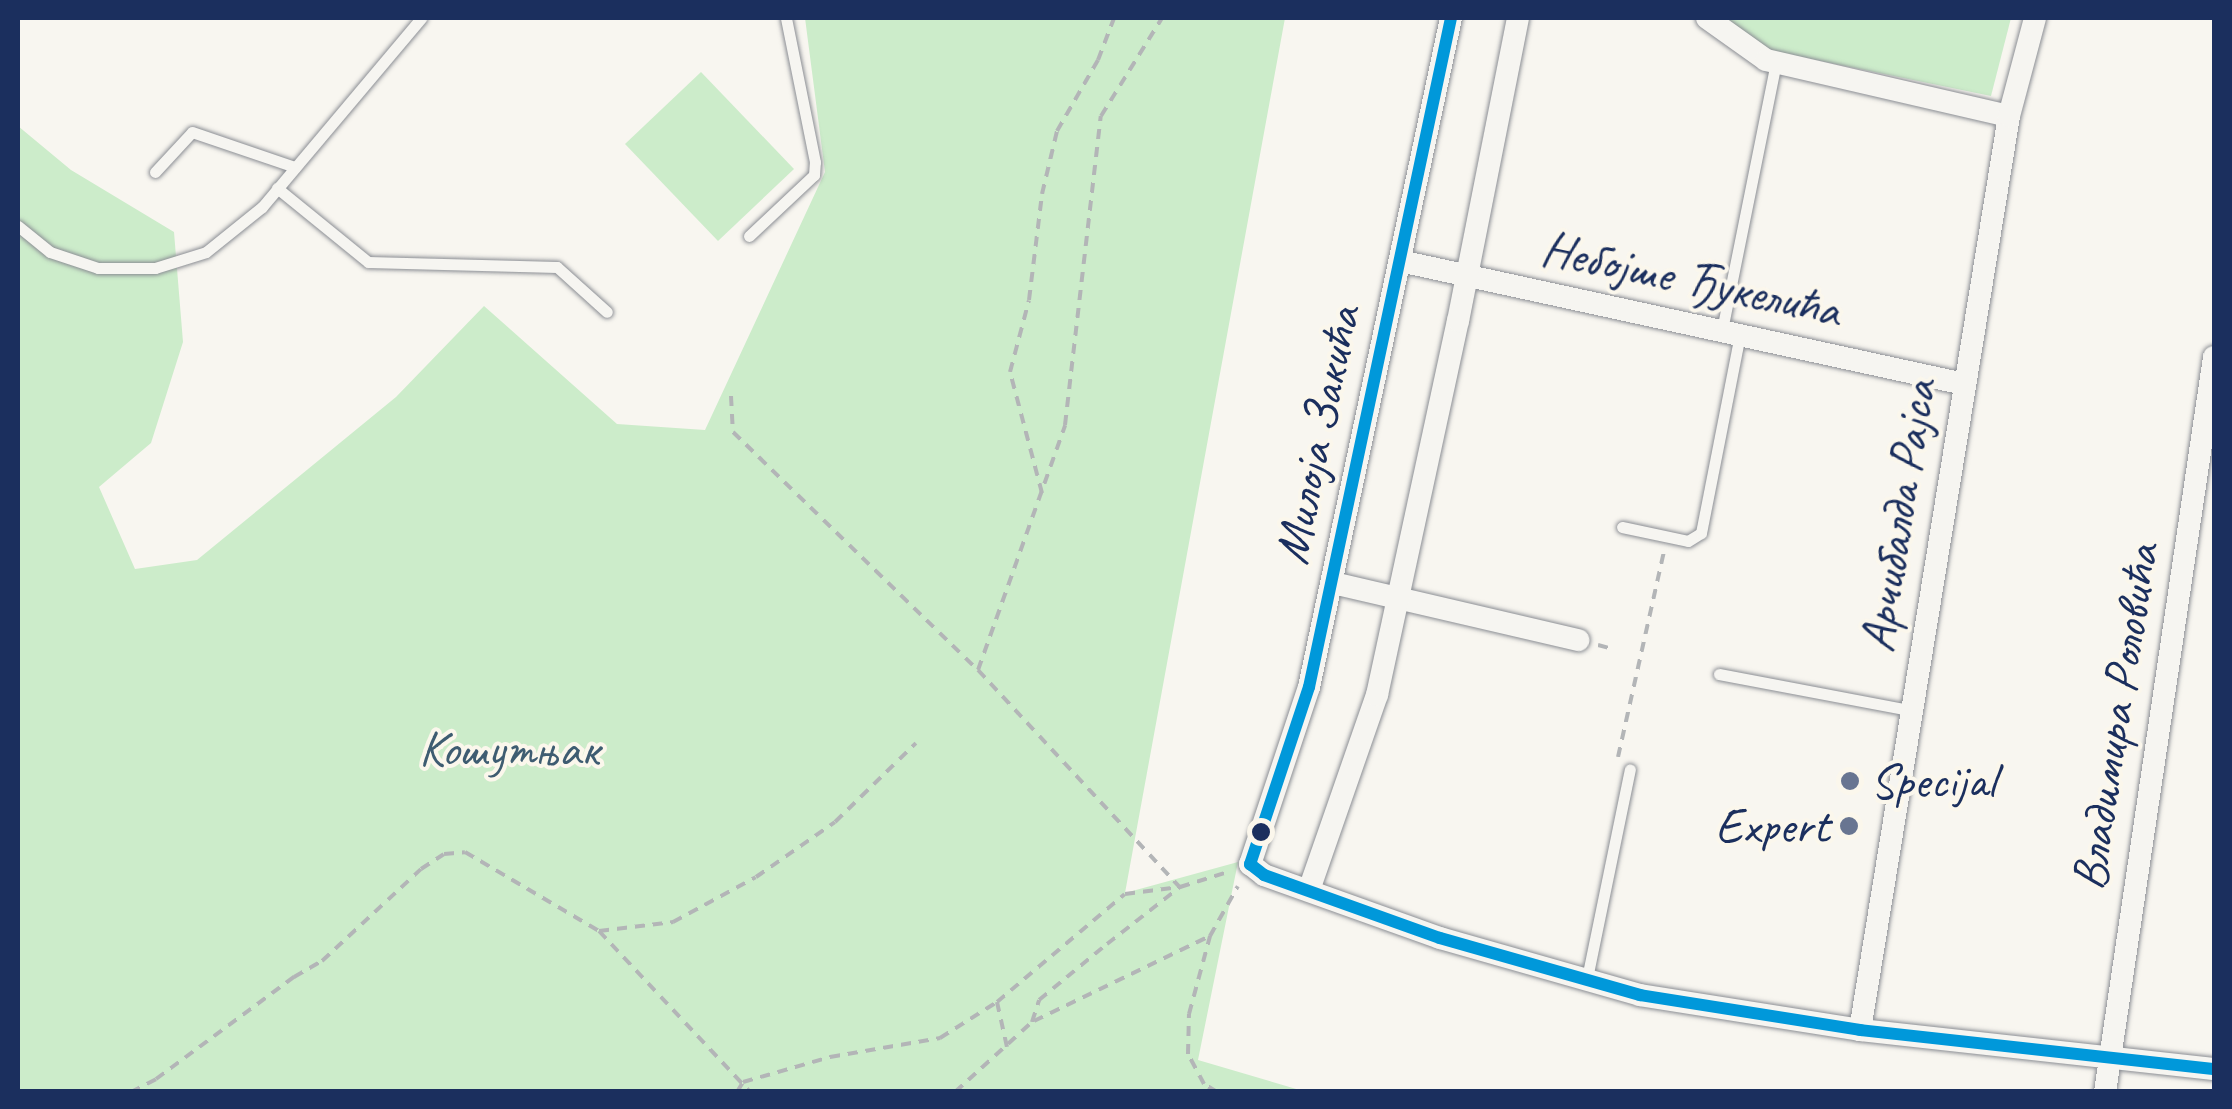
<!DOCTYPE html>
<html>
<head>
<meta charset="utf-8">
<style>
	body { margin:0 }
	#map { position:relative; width:2232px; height:1109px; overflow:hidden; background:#f8f6f0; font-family:Caveat,sans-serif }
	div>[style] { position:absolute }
	.green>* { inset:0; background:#ccecca }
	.path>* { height:4px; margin-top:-2px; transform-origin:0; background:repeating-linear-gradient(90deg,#b3b5b7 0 10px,transparent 0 18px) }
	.roads { filter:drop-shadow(0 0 2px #8b8e94) drop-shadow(0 0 2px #8b8e94) }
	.lane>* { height:11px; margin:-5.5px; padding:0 5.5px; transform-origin:5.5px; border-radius:5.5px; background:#f6f5f1 }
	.street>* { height:22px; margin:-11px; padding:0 11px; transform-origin:11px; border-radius:11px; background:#f6f5f1 }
	.bus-1>* { height:12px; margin:-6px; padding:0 6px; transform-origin:6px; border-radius:6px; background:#0098da }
	.dots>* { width:28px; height:28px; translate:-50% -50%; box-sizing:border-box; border:5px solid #fbf7ec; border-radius:50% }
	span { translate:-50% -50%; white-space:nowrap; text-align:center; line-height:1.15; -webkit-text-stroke:8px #fbf7ec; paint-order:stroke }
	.street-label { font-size:50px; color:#1b2f5e }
	.park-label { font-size:50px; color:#3e5c71 }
	.poi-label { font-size:50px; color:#1b2f5e }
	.left { translate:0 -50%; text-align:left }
	.right { translate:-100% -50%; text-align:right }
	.frame { position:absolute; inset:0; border:20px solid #1b2f5e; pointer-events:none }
</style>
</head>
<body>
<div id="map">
	<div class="green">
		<div style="clip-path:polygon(805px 18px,1285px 18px,1125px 893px,1238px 862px,1198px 1060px,1303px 1091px,18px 1091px,18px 126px,71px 170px,174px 232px,183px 342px,151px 443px,99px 487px,135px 569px,197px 560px,396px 397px,484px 306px,617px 424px,705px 430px,825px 172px)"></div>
		<div style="clip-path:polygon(1723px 18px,2011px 18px,1991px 96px,1772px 51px)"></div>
		<div style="clip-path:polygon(701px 72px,794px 169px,718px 241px,625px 144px)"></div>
	</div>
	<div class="path">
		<div style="left:731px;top:396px;width:36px;rotate:87deg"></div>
		<div style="left:733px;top:432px;width:342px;rotate:44.2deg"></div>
		<div style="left:978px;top:670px;width:296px;rotate:47.1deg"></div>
		<div style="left:1042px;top:493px;width:125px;rotate:-104.8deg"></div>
		<div style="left:1010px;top:372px;width:74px;rotate:-75.2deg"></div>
		<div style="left:1029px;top:300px;width:107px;rotate:-83deg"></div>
		<div style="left:1042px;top:194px;width:65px;rotate:-76.6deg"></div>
		<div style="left:1057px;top:131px;width:82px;rotate:-60deg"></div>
		<div style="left:1098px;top:60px;width:45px;rotate:-69.1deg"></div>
		<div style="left:1598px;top:645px;width:11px;rotate:15deg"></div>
		<div style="left:978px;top:670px;width:260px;rotate:-70.4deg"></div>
		<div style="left:1065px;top:425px;width:311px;rotate:-83.4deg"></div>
		<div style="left:1101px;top:116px;width:115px;rotate:-58.1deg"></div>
		<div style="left:1618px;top:757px;width:211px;rotate:-77.4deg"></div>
		<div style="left:599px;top:931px;width:221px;rotate:46.8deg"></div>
		<div style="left:997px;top:1002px;width:46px;rotate:77.5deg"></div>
		<div style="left:1034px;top:1021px;width:195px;rotate:-25.8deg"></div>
		<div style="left:131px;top:1092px;width:28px;rotate:-27deg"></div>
		<div style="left:156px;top:1079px;width:172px;rotate:-36.5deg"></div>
		<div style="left:294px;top:977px;width:32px;rotate:-30deg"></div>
		<div style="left:322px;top:961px;width:135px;rotate:-42.9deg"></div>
		<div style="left:421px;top:869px;width:27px;rotate:-33deg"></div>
		<div style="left:444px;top:854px;width:21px;rotate:-5deg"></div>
		<div style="left:465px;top:852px;width:156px;rotate:30.5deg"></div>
		<div style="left:599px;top:931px;width:75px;rotate:-6.9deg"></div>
		<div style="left:673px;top:922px;width:94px;rotate:-28.5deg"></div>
		<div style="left:756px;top:877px;width:96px;rotate:-34.8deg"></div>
		<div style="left:835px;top:822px;width:113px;rotate:-44.3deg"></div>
		<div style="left:737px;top:1092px;width:12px;rotate:-59deg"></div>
		<div style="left:743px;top:1082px;width:91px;rotate:-16deg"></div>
		<div style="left:830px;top:1057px;width:112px;rotate:-9.8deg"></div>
		<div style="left:940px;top:1038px;width:67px;rotate:-32.3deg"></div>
		<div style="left:997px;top:1002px;width:167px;rotate:-40.2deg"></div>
		<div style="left:1125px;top:894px;width:55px;rotate:-7.3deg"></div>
		<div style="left:955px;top:1092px;width:104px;rotate:-42.3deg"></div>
		<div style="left:1032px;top:1022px;width:23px;rotate:-72deg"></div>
		<div style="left:1039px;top:1000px;width:88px;rotate:-39.5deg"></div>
		<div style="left:1107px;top:944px;width:93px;rotate:-38deg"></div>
		<div style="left:1180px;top:887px;width:53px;rotate:-17.4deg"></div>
		<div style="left:1217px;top:1092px;width:15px;rotate:-148deg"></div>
		<div style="left:1204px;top:1084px;width:34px;rotate:-118deg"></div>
		<div style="left:1188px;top:1054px;width:40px;rotate:-88.6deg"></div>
		<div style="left:1189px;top:1014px;width:81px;rotate:-74.9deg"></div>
		<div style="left:1210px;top:936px;width:57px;rotate:-60.8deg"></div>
	</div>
	<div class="roads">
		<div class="lane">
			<div style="left:155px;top:172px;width:54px;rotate:-47.2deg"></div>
			<div style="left:192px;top:132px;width:109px;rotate:18.8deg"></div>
			<div style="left:277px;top:188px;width:117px;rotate:39.1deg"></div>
			<div style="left:368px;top:262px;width:189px;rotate:1.5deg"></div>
			<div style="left:557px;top:267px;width:67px;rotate:42deg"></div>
			<div style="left:18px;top:226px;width:41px;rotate:39.1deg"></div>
			<div style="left:50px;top:252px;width:51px;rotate:18.4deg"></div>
			<div style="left:98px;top:268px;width:57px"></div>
			<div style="left:155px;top:268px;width:53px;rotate:-17.4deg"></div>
			<div style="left:206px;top:252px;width:72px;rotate:-38.8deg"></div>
			<div style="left:262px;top:207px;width:247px;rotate:-49.9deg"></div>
			<div style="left:749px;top:236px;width:89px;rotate:-43.2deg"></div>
			<div style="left:814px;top:175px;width:13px;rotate:-86deg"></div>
			<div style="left:815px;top:162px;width:147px;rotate:-101.4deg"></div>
			<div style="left:1722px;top:330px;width:272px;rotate:-78.6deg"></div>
			<div style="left:1622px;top:527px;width:67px;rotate:12deg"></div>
			<div style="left:1688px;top:541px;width:15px;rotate:-32deg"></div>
			<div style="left:1701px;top:533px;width:202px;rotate:-78.9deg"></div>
			<div style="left:1719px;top:674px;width:198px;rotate:10.7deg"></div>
			<div style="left:1586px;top:983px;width:218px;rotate:-78.4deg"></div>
		</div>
		<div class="street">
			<div style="left:1451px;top:18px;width:684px;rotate:101.98deg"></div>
			<div style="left:1309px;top:687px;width:187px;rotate:108.4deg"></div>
			<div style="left:1250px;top:864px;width:18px;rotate:38deg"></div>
			<div style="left:1264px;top:875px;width:187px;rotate:19.7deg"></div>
			<div style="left:1440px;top:938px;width:208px;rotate:15.9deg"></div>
			<div style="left:1640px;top:995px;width:223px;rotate:9deg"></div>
			<div style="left:1860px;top:1030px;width:356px;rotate:6.3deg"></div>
			<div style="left:1707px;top:18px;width:72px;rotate:35.4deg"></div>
			<div style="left:1766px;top:60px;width:249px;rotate:13deg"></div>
			<div style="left:1400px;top:261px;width:577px;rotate:12.3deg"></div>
			<div style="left:1333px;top:583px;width:252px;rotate:13.1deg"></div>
			<div style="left:1309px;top:890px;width:207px;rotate:-70.8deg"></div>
			<div style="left:1377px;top:695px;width:383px;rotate:-77.8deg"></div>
			<div style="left:1458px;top:321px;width:309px;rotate:-78.8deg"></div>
			<div style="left:1860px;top:1030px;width:926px;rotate:-80.74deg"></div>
			<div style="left:2009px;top:116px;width:101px;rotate:-75.1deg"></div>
			<div style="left:2105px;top:1092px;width:743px;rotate:-81.56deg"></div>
		</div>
	</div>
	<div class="bus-1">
		<div style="left:1451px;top:18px;width:684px;rotate:101.98deg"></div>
		<div style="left:1309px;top:687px;width:187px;rotate:108.4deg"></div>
		<div style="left:1250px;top:864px;width:18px;rotate:38deg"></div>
		<div style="left:1264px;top:875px;width:187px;rotate:19.7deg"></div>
		<div style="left:1440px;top:938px;width:208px;rotate:15.9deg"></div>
		<div style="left:1640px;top:995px;width:223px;rotate:9deg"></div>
		<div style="left:1860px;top:1030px;width:356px;rotate:6.3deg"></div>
	</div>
	<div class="dots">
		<div style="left:1850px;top:781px;background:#687591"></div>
		<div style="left:1849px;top:826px;background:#687591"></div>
		<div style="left:1261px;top:832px;background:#1b2f5e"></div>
	</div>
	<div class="street-label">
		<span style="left:1691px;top:279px;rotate:12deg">Небојше Ђукелића</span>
		<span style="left:1317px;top:435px;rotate:-78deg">Милоја Закића</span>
		<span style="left:1898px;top:516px;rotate:-81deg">Арчибалда Рајса</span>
		<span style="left:2115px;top:717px;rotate:-81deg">Владимира Роловића</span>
	</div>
	<div class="park-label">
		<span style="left:509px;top:749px">Кошутњак</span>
	</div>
	<div class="poi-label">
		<span class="left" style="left:1870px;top:781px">Specijal</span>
		<span class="right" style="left:1829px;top:826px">Expert</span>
	</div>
	<div class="frame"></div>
</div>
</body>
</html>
